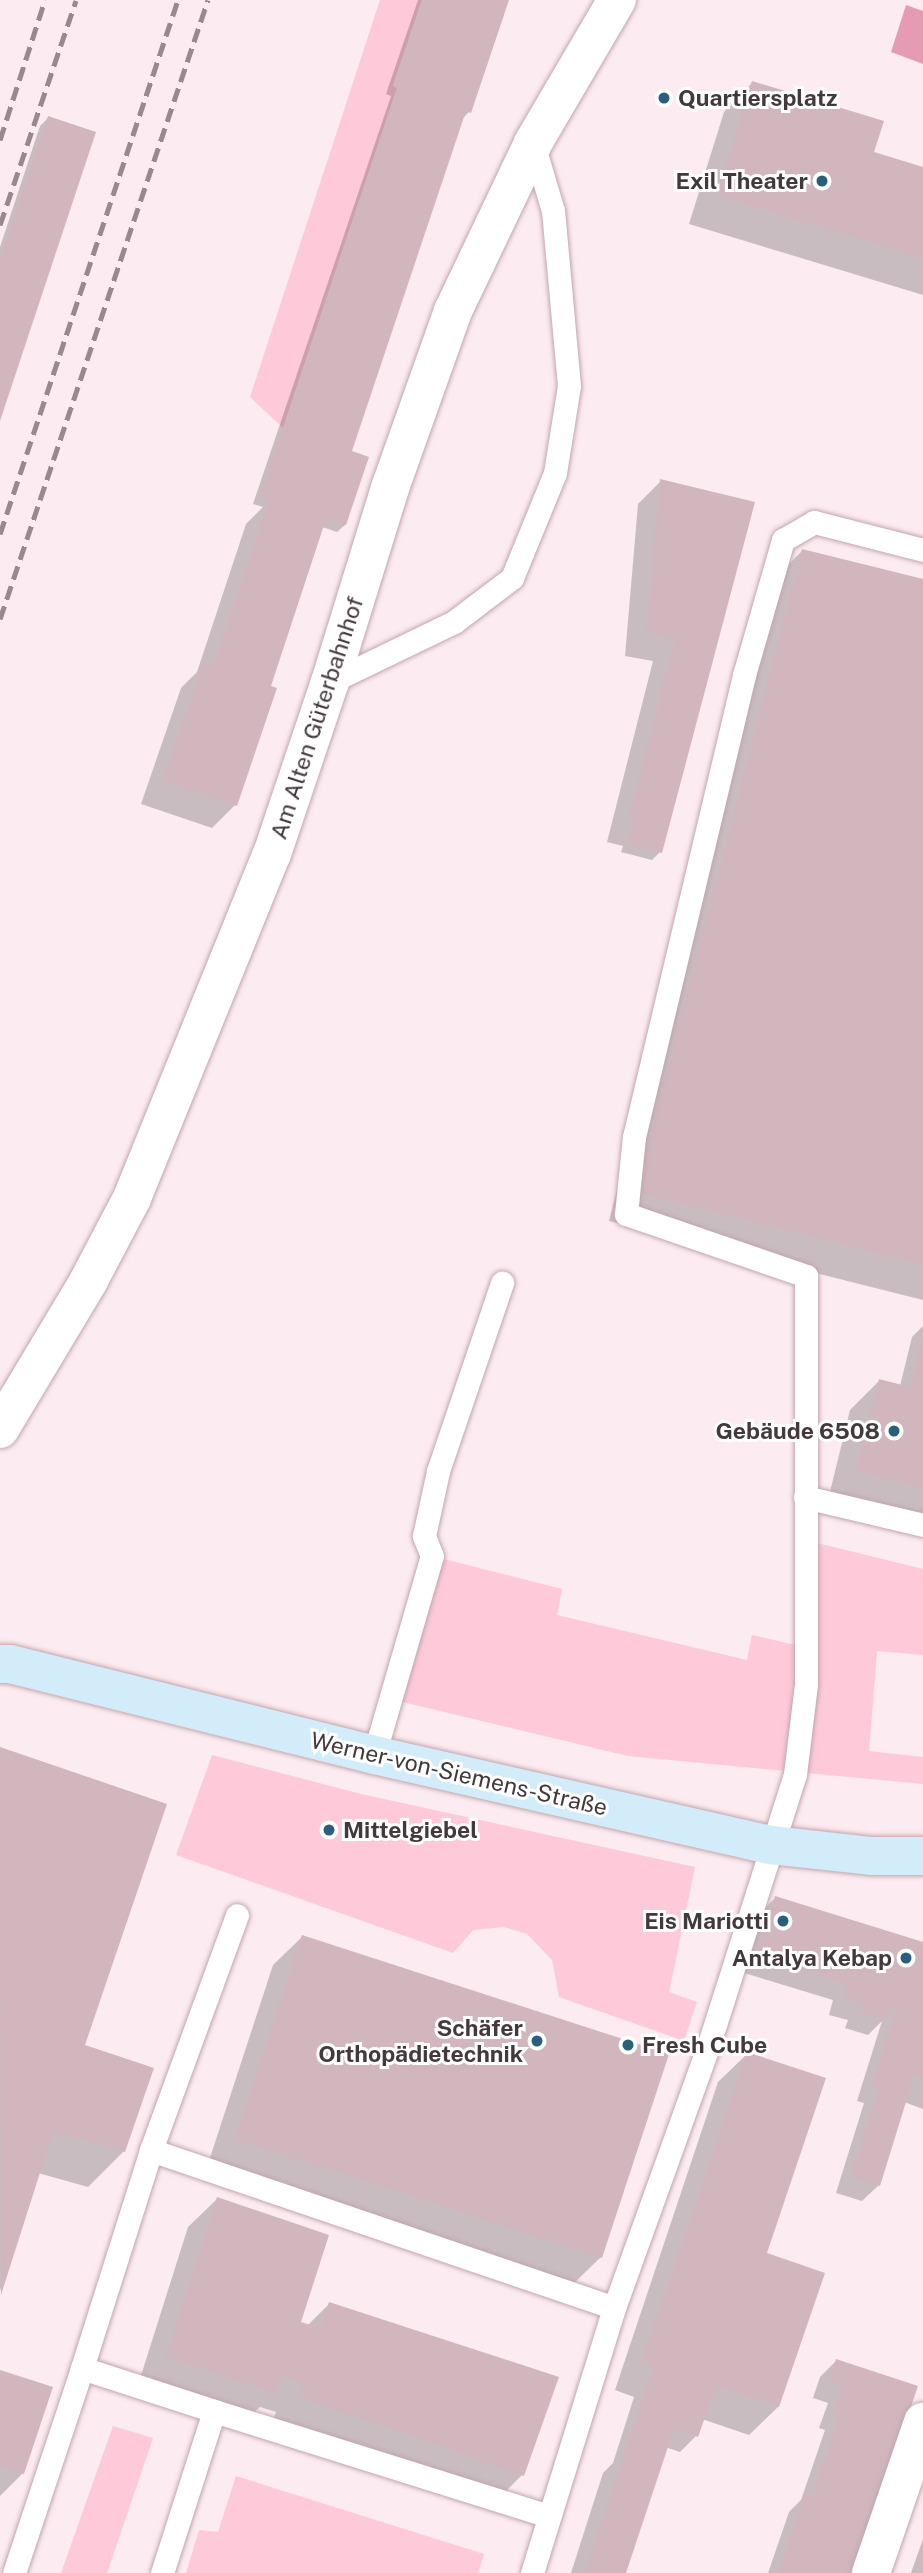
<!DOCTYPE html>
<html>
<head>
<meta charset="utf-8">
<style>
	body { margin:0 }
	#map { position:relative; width:923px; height:2573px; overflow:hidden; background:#fcebf0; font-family:"Public Sans",sans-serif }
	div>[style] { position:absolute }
	.green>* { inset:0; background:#fec9d9 }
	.water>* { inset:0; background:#e59bb4 }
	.shadow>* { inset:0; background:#0003 }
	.building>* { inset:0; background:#d1b6be }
	.roads { filter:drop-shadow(0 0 2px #c1a6ae) drop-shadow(0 0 2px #c1a6ae) }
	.lane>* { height:23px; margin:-11.5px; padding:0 11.5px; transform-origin:11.5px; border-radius:11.5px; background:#fff }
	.street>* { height:38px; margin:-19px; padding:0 19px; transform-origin:19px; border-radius:19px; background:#fff }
	.secondary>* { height:38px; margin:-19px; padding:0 19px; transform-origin:19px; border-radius:19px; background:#d2ecfa }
	.rail>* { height:5px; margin-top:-2.5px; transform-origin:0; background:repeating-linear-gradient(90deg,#97898d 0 14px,transparent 0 21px) }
	.dots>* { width:19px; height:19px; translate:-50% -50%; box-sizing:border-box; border:4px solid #fff; border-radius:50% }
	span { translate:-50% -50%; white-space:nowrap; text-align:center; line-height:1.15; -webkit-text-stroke:6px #fff; paint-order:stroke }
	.poi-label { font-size:23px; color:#43383b; font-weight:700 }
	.left { translate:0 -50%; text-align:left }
	.right { translate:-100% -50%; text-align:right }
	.street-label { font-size:23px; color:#43383b }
</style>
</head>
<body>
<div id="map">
	<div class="green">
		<div style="clip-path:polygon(380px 0,422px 0,393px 85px,397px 88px,283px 428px,250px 397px)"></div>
		<div style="clip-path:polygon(805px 1540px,923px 1569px,923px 1655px,877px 1651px,869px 1751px,923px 1757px,923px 1784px,628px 1756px,390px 1699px,432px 1556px,562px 1589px,557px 1615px,747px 1660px,752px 1635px,804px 1647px)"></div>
		<div style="clip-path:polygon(212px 1755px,361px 1794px,695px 1867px,669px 1992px,697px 2002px,684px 2041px,559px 1997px,552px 1960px,527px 1934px,504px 1927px,473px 1930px,453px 1953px,176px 1855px)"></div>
		<div style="clip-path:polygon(113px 2426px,153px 2438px,107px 2573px,61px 2573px)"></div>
		<div style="clip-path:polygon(236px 2476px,484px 2554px,478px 2573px,186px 2573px,199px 2530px,218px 2532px)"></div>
	</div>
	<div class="water">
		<div style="clip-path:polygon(906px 5px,923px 11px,923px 64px,891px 52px)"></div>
	</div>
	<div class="shadow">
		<div style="clip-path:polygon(418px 0,507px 0,469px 112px,462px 119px,350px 452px,345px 525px,337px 532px,322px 527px,268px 687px,235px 805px,212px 828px,141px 804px,181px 688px,197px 672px,246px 524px,263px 507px,253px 504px,391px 96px,386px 94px)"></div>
		<div style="clip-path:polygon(752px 83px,872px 153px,923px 169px,923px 295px,689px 224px,724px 112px)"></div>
		<div style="clip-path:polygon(48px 118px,0 417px,0 247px,40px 126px)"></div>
		<div style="clip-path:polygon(661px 481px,753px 503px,660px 852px,652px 860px,621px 852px,623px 846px,607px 842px,653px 661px,625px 656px,638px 504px)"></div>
		<div style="clip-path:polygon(802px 551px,923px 581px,923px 1300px,609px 1221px,774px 579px)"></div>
		<div style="clip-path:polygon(923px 1326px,923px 1524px,828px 1500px,850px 1410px,879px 1381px,900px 1386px,912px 1337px)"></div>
		<div style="clip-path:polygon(0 1749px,165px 1805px,83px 2046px,124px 2151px,88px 2187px,38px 2173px,0 2291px)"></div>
		<div style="clip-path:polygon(775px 1898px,923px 1943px,923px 2109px,904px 2102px,879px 2185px,862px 2201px,836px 2193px,864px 2103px,857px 2101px,882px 2021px,868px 2035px,845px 2028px,848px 2020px,829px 2015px,833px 2000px,741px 1972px,759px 1914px)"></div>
		<div style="clip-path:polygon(302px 1937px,601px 2257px,572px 2285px,207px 2167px,273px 1965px)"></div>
		<div style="clip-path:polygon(747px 2054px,778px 2407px,749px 2435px,702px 2419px,696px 2436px,680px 2452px,665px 2447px,624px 2573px,571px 2573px,603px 2473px,613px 2463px,634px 2397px,615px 2390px,718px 2082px)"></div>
		<div style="clip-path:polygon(217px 2199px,298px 2323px,307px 2326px,329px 2304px,522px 2475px,494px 2503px,271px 2426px,276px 2412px,260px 2407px,245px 2421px,138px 2385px,188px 2227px)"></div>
		<div style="clip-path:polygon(836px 2361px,916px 2387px,852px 2573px,768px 2573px,789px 2512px,801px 2500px,825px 2430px,819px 2428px,828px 2403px,813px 2398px,820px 2377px)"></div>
		<div style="clip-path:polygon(0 2372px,23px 2473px,0 2496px)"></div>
		<div style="clip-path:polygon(923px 2539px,923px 2573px,911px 2573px)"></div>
	</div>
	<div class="building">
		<div style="clip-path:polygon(422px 0,509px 0,471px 113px,466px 111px,352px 451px,369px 457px,346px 525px,326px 519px,271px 686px,277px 688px,237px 806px,163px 781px,203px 663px,213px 666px,269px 499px,260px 496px,397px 88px,393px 86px)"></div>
		<div style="clip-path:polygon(752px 81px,884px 121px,874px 152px,923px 167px,923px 258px,717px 196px)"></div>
		<div style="clip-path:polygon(48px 116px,96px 132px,0 421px,0 260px)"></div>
		<div style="clip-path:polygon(660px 479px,755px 502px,662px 853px,628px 844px,634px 820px,629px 819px,675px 639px,647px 633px)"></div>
		<div style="clip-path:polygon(802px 549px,923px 579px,923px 1265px,636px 1192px)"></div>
		<div style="clip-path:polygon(923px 1341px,923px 1488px,855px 1471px,879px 1379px,910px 1387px)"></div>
		<div style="clip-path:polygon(0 1747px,167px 1804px,85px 2045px,154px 2068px,125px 2152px,53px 2132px,1px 2295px)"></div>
		<div style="clip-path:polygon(775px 1896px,923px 1942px,923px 2078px,914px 2076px,880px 2186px,851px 2177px,879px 2087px,872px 2085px,896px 2009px,890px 2006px,885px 2020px,860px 2012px,863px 2004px,844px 1999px,848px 1984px,756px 1956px)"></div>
		<div style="clip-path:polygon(302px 1935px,669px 2054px,602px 2258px,235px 2139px)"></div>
		<div style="clip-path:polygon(747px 2052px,826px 2078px,767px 2253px,825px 2273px,779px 2407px,716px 2386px,698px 2437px,674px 2429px,626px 2573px,585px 2573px,654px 2365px,642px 2361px)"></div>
		<div style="clip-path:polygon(217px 2197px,329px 2235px,301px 2322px,320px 2328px,329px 2302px,559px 2377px,524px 2476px,299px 2397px,304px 2384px,281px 2376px,276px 2393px,166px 2357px)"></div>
		<div style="clip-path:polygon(836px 2359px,918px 2386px,854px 2573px,778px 2573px,805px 2493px,812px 2496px,840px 2414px,834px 2412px,843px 2387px,828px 2382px)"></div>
		<div style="clip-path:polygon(0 2370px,53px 2387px,24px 2474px,0 2467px)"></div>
	</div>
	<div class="roads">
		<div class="lane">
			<div style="left:330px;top:682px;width:138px;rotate:-25.8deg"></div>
			<div style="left:454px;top:622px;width:73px;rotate:-37.2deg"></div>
			<div style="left:512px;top:578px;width:113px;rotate:-67.7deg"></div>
			<div style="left:555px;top:473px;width:88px;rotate:-80.9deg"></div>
			<div style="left:569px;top:386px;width:176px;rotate:-95.2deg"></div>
			<div style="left:553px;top:211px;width:71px;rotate:-106.4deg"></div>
			<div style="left:805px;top:1497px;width:121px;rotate:13.3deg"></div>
			<div style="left:374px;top:1755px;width:207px;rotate:-73.8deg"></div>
			<div style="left:432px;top:1556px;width:22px;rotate:-112deg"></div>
			<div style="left:424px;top:1536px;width:66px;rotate:-77.8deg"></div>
			<div style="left:438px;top:1471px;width:199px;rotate:-71.2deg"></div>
			<div style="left:151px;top:2150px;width:489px;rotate:18.8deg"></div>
			<div style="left:82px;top:2368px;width:229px;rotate:-72.4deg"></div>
			<div style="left:151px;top:2150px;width:250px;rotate:-69.9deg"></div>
			<div style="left:14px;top:2573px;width:216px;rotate:-71.6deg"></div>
			<div style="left:82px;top:2368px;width:139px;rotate:18deg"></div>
			<div style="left:162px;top:2573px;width:170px;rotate:-72.2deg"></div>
			<div style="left:214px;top:2411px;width:351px;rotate:17.4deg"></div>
			<div style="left:532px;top:2573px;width:277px;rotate:-72.8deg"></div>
			<div style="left:614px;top:2308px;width:274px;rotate:-70.2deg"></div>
			<div style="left:707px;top:2050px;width:290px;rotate:-72.3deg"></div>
			<div style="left:795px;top:1774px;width:91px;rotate:-83deg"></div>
			<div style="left:806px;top:1684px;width:408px;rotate:-90deg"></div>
			<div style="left:806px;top:1276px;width:190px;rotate:-161deg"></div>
			<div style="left:626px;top:1214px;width:77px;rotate:-84.1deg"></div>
			<div style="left:634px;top:1137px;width:475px;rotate:-76.6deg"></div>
			<div style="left:744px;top:675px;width:141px;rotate:-73.9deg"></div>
			<div style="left:783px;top:540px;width:36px;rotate:-30deg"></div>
			<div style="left:814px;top:522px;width:113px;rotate:14.4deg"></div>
		</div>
		<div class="street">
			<div style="left:0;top:1429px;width:174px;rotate:-59.1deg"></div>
			<div style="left:89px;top:1280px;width:93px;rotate:-62.3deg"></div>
			<div style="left:132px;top:1198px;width:371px;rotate:-67.9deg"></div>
			<div style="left:272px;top:854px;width:182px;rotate:-71.4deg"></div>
			<div style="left:330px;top:682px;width:203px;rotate:-72.8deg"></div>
			<div style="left:390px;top:488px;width:188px;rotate:-70.4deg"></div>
			<div style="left:453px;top:311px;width:186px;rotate:-64.5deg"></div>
			<div style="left:533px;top:143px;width:166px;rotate:-59.6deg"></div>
			<div style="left:871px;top:2573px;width:160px;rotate:-71deg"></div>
		</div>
		<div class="secondary">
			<div style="left:0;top:1664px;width:10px"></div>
			<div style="left:10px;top:1664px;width:375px;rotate:14deg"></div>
			<div style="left:374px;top:1755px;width:407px;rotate:12.8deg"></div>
			<div style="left:771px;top:1845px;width:102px;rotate:6.2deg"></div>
			<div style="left:872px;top:1856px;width:51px"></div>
		</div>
	</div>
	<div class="rail">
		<div style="left:0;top:140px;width:147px;rotate:-72.2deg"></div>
		<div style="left:0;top:225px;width:237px;rotate:-71.3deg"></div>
		<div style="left:0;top:534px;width:563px;rotate:-71.57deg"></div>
		<div style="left:0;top:619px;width:653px;rotate:-71.43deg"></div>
	</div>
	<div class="dots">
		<div style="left:664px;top:98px;background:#295f7a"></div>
		<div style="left:822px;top:181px;background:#295f7a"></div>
		<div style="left:894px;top:1431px;background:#295f7a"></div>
		<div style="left:329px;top:1830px;background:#295f7a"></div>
		<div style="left:783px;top:1921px;background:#295f7a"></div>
		<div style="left:906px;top:1958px;background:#295f7a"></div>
		<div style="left:537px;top:2041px;background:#295f7a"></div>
		<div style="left:628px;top:2045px;background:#295f7a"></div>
	</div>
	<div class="poi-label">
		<span class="left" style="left:678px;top:98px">Quartiersplatz</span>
		<span class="right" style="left:808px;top:181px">Exil Theater</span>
		<span class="right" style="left:880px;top:1431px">Gebäude 6508</span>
		<span class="left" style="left:343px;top:1830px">Mittelgiebel</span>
		<span class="right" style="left:769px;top:1921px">Eis Mariotti</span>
		<span class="right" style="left:892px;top:1958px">Antalya Kebap</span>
		<span class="right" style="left:523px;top:2041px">Schäfer<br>Orthopädietechnik</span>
		<span class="left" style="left:642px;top:2045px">Fresh Cube</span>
	</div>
	<div class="street-label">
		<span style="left:317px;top:718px;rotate:-72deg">Am Alten Güterbahnhof</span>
		<span style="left:459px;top:1774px;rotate:13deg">Werner-von-Siemens-Straße</span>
	</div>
</div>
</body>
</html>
